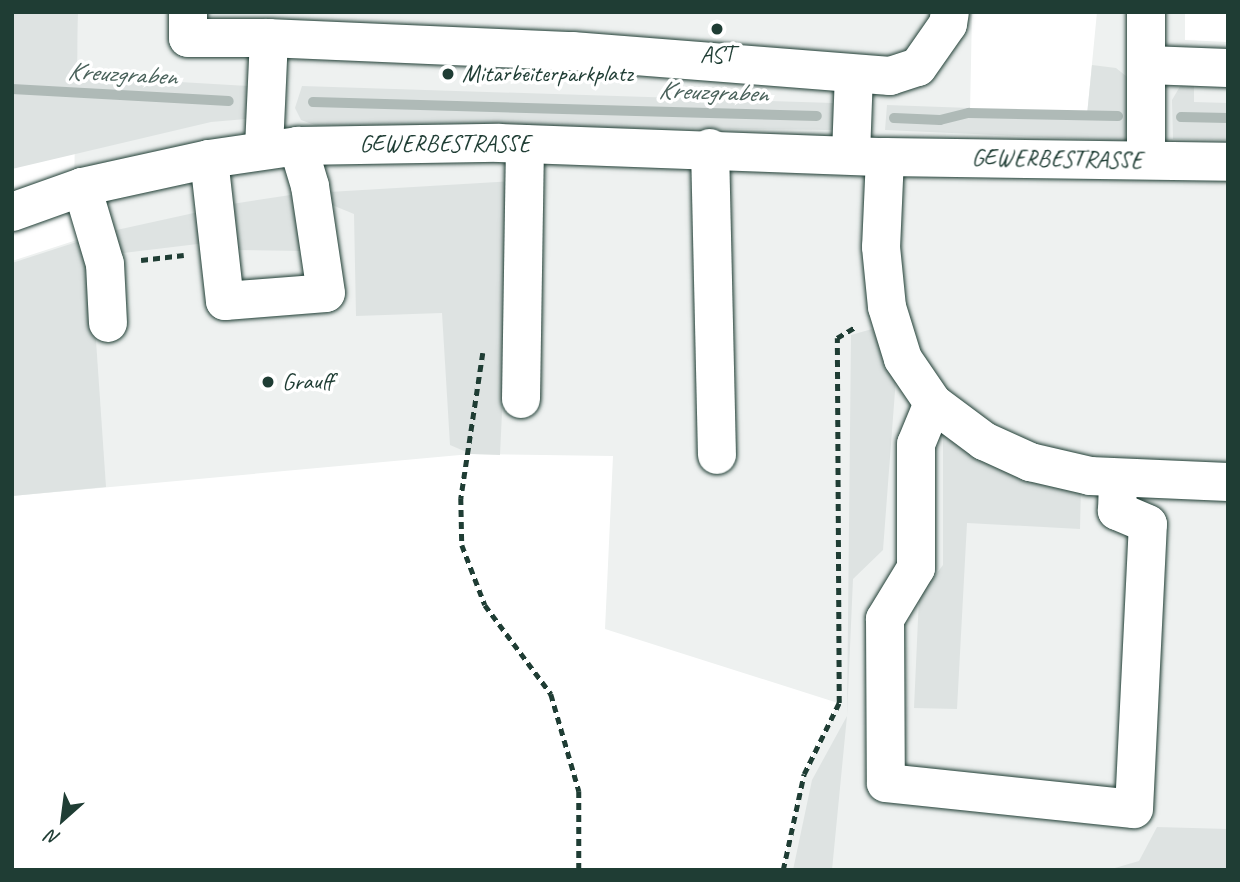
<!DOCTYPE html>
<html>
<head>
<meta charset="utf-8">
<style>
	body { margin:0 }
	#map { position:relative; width:1240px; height:882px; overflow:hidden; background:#fff; font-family:Caveat,sans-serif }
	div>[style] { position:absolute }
	.built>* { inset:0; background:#eef1f0 }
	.green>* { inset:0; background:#dee3e2 }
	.stream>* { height:10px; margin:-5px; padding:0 5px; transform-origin:5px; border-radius:5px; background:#afbab7 }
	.path>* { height:4.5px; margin-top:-2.25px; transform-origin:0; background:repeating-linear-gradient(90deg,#1f3d34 0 7px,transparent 0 12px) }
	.roads { filter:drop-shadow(0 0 2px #1f3d34) drop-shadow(0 0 2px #1f3d34) }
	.minor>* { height:38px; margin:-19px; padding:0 19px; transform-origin:19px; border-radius:19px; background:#fff }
	.dots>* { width:19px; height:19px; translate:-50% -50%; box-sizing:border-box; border:4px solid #fff; border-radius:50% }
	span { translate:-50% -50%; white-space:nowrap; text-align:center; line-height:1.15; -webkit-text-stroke:7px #fff; paint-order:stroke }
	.poi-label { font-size:24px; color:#1f3d34 }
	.left { translate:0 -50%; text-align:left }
	.street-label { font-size:24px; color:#1f3d34 }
	.water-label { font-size:26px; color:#4a625b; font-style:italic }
	.frame { position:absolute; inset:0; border:14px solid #1f3d34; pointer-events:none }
	.north { position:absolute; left:28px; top:784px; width:70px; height:70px; -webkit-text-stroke:5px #fff; paint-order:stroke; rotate:208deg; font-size:19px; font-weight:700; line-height:28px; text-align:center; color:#1f3d34 }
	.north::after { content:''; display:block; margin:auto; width:24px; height:32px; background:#1f3d34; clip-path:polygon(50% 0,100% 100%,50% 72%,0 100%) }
</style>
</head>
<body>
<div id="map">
	<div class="built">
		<div style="clip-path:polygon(78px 12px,972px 12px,970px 113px,1087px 115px,1097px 12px,1185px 12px,1185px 40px,1228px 42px,1228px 870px,783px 870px,804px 774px,838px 703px,605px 629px,613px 456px,471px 454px,12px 496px,12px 261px,89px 236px,74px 183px)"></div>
	</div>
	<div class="green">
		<div style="clip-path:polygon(12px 12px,78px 12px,77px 76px,248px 86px,246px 119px,211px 122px,12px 169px)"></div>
		<div style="clip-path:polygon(1092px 65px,1116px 68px,1131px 80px,1125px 141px,885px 130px,887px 105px,970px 108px,970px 113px,1087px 115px)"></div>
		<div style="clip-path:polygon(1182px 83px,1194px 83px,1194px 102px,1228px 103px,1228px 140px,1173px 139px,1172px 100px)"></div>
		<div style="clip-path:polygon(302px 86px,833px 103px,833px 130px,315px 125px,301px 120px,295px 108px)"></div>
		<div style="clip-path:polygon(513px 181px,500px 455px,471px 454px,450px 445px,442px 313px,356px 316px,354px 214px,332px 205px,329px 192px)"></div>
		<div style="clip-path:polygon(297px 194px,303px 251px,234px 250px,232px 204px)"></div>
		<div style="clip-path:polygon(203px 211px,206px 243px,115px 254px,112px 231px)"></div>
		<div style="clip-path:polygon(89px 238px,106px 487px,12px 496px,12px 263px)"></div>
		<div style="clip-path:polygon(872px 329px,896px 378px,883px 550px,853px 579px,847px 716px,832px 870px,793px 870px,812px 780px,847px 716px,851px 335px)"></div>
		<div style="clip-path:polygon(943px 429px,1081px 487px,1080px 529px,967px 523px,957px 709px,914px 708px,919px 597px,943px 565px)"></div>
		<div style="clip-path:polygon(1157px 827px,1228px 829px,1228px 870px,1108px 870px,1139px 861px)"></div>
	</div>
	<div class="stream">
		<div style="left:12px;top:89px;width:217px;rotate:3.2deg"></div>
		<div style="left:313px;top:102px;width:504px;rotate:1.59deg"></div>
		<div style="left:1181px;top:117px;width:47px;rotate:1.2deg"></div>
		<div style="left:894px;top:118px;width:46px;rotate:2.5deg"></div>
		<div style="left:940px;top:120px;width:30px;rotate:-14deg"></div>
		<div style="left:969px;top:113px;width:149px;rotate:1.2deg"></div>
	</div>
	<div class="path">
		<div style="left:141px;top:260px;width:43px;rotate:-6.6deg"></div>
		<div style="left:483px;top:353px;width:147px;rotate:98.6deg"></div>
		<div style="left:461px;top:498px;width:47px;rotate:88.8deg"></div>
		<div style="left:462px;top:545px;width:64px;rotate:69deg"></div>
		<div style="left:485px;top:605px;width:111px;rotate:53.4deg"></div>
		<div style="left:551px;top:694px;width:101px;rotate:73.9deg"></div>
		<div style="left:579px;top:791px;width:79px;rotate:90deg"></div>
		<div style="left:783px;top:870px;width:98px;rotate:-77.7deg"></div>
		<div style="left:804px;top:774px;width:79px;rotate:-63.8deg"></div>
		<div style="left:839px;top:703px;width:365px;rotate:-90.3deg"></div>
		<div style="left:837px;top:338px;width:23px;rotate:-31deg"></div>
	</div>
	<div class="roads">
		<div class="minor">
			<div style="left:188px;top:12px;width:26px;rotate:90deg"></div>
			<div style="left:188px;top:38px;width:81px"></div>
			<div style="left:1146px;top:12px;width:148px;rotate:90deg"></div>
			<div style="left:1147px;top:65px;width:81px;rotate:2.1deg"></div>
			<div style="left:264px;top:148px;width:110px;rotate:-87.4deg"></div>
			<div style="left:269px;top:38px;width:303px;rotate:2.5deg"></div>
			<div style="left:572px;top:51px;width:319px;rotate:4.5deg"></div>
			<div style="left:890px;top:76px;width:29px;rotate:-18deg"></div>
			<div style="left:918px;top:67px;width:52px;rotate:-55.1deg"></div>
			<div style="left:948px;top:24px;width:12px;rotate:-81deg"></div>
			<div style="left:710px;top:148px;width:307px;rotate:88.7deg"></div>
			<div style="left:851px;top:155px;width:80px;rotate:-87.9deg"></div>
			<div style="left:885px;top:157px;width:90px;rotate:92.5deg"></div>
			<div style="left:881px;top:247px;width:60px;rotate:84.3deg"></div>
			<div style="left:887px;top:307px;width:54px;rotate:72.9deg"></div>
			<div style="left:903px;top:359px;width:53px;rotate:55.7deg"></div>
			<div style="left:933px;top:403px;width:64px;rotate:36.7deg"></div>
			<div style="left:984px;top:441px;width:51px;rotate:24.5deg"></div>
			<div style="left:1030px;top:462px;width:62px;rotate:13.1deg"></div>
			<div style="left:1090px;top:476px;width:138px;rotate:2.5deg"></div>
			<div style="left:209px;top:159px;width:143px;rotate:83.6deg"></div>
			<div style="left:225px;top:301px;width:101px;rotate:-4.5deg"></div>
			<div style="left:326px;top:293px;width:108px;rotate:-98.5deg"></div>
			<div style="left:310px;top:186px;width:42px;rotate:-106.7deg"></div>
			<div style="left:82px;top:187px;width:80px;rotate:73.4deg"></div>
			<div style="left:105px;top:264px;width:59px;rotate:87.1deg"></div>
			<div style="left:12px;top:212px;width:74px;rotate:-19.7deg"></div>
			<div style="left:82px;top:187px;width:130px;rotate:-12.4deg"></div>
			<div style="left:209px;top:159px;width:90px;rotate:-8.3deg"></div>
			<div style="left:298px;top:146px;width:201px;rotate:-0.9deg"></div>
			<div style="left:499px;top:143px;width:386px;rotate:2.1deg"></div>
			<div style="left:885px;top:157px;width:343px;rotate:0.8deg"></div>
			<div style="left:521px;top:399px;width:255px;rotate:-89.1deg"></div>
			<div style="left:933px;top:403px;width:44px;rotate:112.5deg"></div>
			<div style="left:916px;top:444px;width:124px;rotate:90deg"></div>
			<div style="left:916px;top:568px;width:60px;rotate:121.3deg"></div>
			<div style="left:885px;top:619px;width:164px;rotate:89.7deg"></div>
			<div style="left:886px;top:783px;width:249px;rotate:6deg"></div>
			<div style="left:1134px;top:809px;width:285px;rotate:-87.2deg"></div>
			<div style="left:1148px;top:524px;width:34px;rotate:-157deg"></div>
			<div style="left:1117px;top:511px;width:33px;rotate:-88deg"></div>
		</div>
	</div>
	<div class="dots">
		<div style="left:717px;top:29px;background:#1f3d34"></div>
		<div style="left:448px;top:74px;background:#1f3d34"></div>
		<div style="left:268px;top:382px;background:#1f3d34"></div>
	</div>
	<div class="poi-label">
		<span style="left:717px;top:55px">AST</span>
		<span class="left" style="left:462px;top:74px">Mitarbeiterparkplatz</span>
		<span class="left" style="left:282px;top:382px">Grauff</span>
	</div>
	<div class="street-label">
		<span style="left:445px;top:144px">GEWERBESTRASSE</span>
		<span style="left:1057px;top:159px;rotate:1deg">GEWERBESTRASSE</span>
	</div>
	<div class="water-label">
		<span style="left:122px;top:74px;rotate:3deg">Kreuzgraben</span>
		<span style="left:713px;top:92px;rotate:2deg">Kreuzgraben</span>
	</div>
	<div class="frame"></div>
	<div class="north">N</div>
</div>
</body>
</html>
